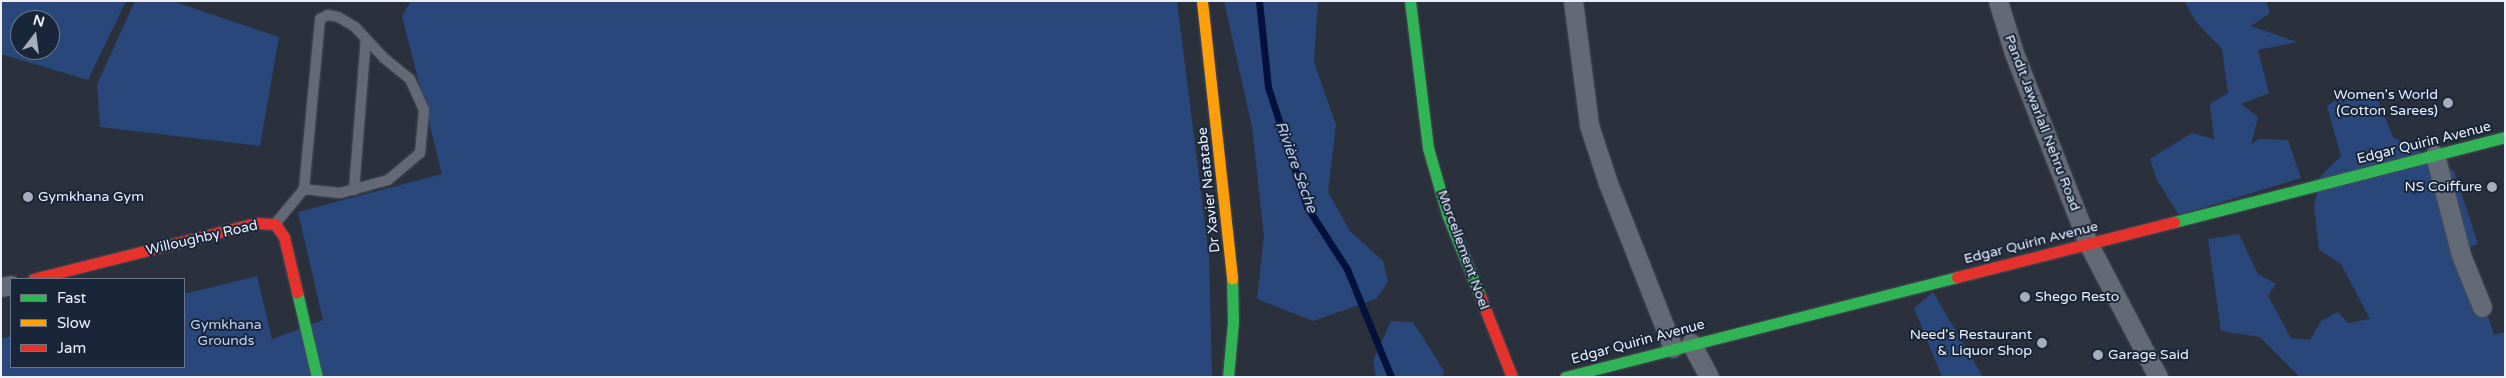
<!DOCTYPE html>
<html>
<head>
<meta charset="utf-8">
<style>
	body { margin:0 }
	#map { position:relative; width:2506px; height:378px; overflow:hidden; background:#2a313c; font-family:"Varela Round",sans-serif }
	div>[style] { position:absolute }
	.green>* { inset:0; background:#2a477c }
	.stream>* { height:7px; margin:-3.5px; padding:0 3.5px; transform-origin:3.5px; border-radius:3.5px; background:#04113b }
	.roads { filter:drop-shadow(0 0 1px #474d55) drop-shadow(0 0 1px #474d55) }
	.lane>* { height:10px; margin:-5px; padding:0 5px; transform-origin:5px; border-radius:5px; background:#646a75 }
	.street>* { height:19px; margin:-9.5px; padding:0 9.5px; transform-origin:9.5px; border-radius:9.5px; background:#646a75 }
	.fast>* { height:11px; margin:-5.5px; padding:0 5.5px; transform-origin:5.5px; border-radius:5.5px; background:#30b455 }
	.slow>* { height:11px; margin:-5.5px; padding:0 5.5px; transform-origin:5.5px; border-radius:5.5px; background:#ff9f0a }
	.jam>* { height:11px; margin:-5.5px; padding:0 5.5px; transform-origin:5.5px; border-radius:5.5px; background:#e5322d }
	.dots>* { width:14px; height:14px; translate:-50% -50%; box-sizing:border-box; border:2px solid #192539; border-radius:50% }
	span { translate:-50% -50%; white-space:nowrap; text-align:center; line-height:1.15; -webkit-text-stroke:4px #192539; paint-order:stroke }
	.poi-label { font-size:14px; color:#ebf1fc }
	.right { translate:-100% -50%; text-align:right }
	.left { translate:0 -50%; text-align:left }
	.street-label { font-size:14px; color:#ebf1fc }
	.park-label { font-size:14px; color:#bcd2f7 }
	.water-label { font-size:15px; color:#b6ccf1; font-style:italic }
	.frame { position:absolute; inset:0; border:2px solid #ebf1fc; pointer-events:none }
	.legend { position:absolute; left:10px; top:278px; width:175px; height:90px; box-sizing:border-box; background:#192539; border:1px solid #6d7787; margin:0; padding:6px 9px; list-style:none; font-size:15px; color:#ebf1fc }
	.legend li { display:flex; align-items:center; gap:10px; height:25px }
	.legend b { width:25px; border:1px solid #6d7787 }
	.north { position:absolute; left:10px; top:10px; width:50px; height:50px; box-sizing:border-box; background:#192539; border:1px solid #6d7787; border-radius:50%; rotate:15deg; font-size:14px; font-weight:700; line-height:20px; text-align:center; color:#ebf1fc }
	.north::after { content:''; display:block; margin:auto; width:18px; height:22px; background:#a7aeb9; clip-path:polygon(50% 0,100% 100%,50% 72%,0 100%) }
</style>
</head>
<body>
<div id="map">
	<div class="green">
		<div style="clip-path:polygon(evenodd,1px 1px,126px 1px,88px 80px,1px 54px,1px 1px,20px 20px,50px 20px,50px 50px,20px 50px,20px 20px)"></div>
		<div style="clip-path:polygon(135px 1px,172px 1px,279px 37px,260px 146px,100px 127px,97px 84px)"></div>
		<div style="clip-path:polygon(411px 1px,1177px 1px,1209px 256px,1212px 377px,1px 377px,1px 339px,11px 336px,11px 367px,184px 367px,184px 294px,257px 276px,272px 339px,323px 320px,298px 212px,442px 174px,402px 16px)"></div>
		<div style="clip-path:polygon(1224px 1px,1318px 1px,1314px 62px,1336px 125px,1328px 192px,1350px 231px,1383px 261px,1388px 282px,1376px 299px,1313px 321px,1257px 299px,1264px 236px,1252px 127px)"></div>
		<div style="clip-path:polygon(2184px 1px,2266px 1px,2270px 13px,2251px 26px,2297px 42px,2258px 50px,2269px 93px,2241px 104px,2258px 117px,2251px 144px,2259px 139px,2288px 140px,2301px 178px,2179px 215px,2157px 180px,2150px 159px,2192px 133px,2214px 139px,2210px 104px,2228px 93px,2222px 49px,2197px 23px)"></div>
		<div style="clip-path:polygon(2375px 93px,2393px 137px,2454px 171px,2478px 244px,2467px 248px,2494px 335px,2505px 332px,2505px 377px,2300px 377px,2260px 337px,2221px 331px,2208px 239px,2239px 234px,2258px 274px,2276px 284px,2268px 296px,2291px 338px,2310px 340px,2321px 321px,2338px 312px,2348px 323px,2370px 319px,2341px 264px,2319px 250px,2314px 206px,2321px 176px,2341px 156px,2327px 106px,2344px 95px)"></div>
		<div style="clip-path:polygon(1933px 292px,1983px 377px,1942px 377px,1914px 308px)"></div>
		<div style="clip-path:polygon(1391px 321px,1413px 322px,1444px 371px,1442px 377px,1376px 377px,1373px 361px)"></div>
	</div>
	<div class="stream">
		<div style="left:1259px;top:1px;width:86px;rotate:84deg"></div>
		<div style="left:1268px;top:87px;width:126px;rotate:72deg"></div>
		<div style="left:1307px;top:207px;width:74px;rotate:57.2deg"></div>
		<div style="left:1347px;top:269px;width:117px;rotate:67.8deg"></div>
	</div>
	<div class="roads">
		<div class="lane">
			<div style="left:354px;top:190px;width:151px;rotate:-85.5deg"></div>
			<div style="left:275px;top:224px;width:45px;rotate:-50.4deg"></div>
			<div style="left:304px;top:189px;width:171px;rotate:-84.6deg"></div>
			<div style="left:320px;top:19px;width:9px;rotate:-27deg"></div>
			<div style="left:328px;top:15px;width:10px;rotate:11deg"></div>
			<div style="left:338px;top:17px;width:20px;rotate:30deg"></div>
			<div style="left:355px;top:27px;width:42px;rotate:46.9deg"></div>
			<div style="left:384px;top:58px;width:33px;rotate:39deg"></div>
			<div style="left:410px;top:79px;width:34px;rotate:66deg"></div>
			<div style="left:424px;top:110px;width:43px;rotate:95.3deg"></div>
			<div style="left:420px;top:153px;width:42px;rotate:139.8deg"></div>
			<div style="left:388px;top:180px;width:50px;rotate:164.8deg"></div>
			<div style="left:340px;top:193px;width:36px;rotate:-174deg"></div>
		</div>
		<div class="street">
			<div style="left:1573px;top:1px;width:125px;rotate:82.6deg"></div>
			<div style="left:1589px;top:125px;width:61px;rotate:71.9deg"></div>
			<div style="left:1608px;top:183px;width:177px;rotate:68.5deg"></div>
			<div style="left:1998px;top:1px;width:54px;rotate:72.9deg"></div>
			<div style="left:2014px;top:53px;width:206px;rotate:68.7deg"></div>
			<div style="left:2089px;top:245px;width:149px;rotate:62.4deg"></div>
			<div style="left:2435px;top:155px;width:103px;rotate:75.4deg"></div>
			<div style="left:2461px;top:255px;width:56px;rotate:68deg"></div>
			<div style="left:1px;top:287px;width:10px;rotate:-11deg"></div>
			<div style="left:1691px;top:343px;width:38px;rotate:62deg"></div>
		</div>
		<div class="fast">
			<div style="left:1410px;top:1px;width:148px;rotate:83deg"></div>
			<div style="left:1428px;top:148px;width:69px;rotate:73.9deg"></div>
			<div style="left:1447px;top:214px;width:88px;rotate:68.1deg"></div>
			<div style="left:2174px;top:222px;width:342px;rotate:-14.4deg"></div>
			<div style="left:297px;top:292px;width:87px;rotate:76.8deg"></div>
			<div style="left:1228px;top:377px;width:55px;rotate:-84.8deg"></div>
			<div style="left:1233px;top:322px;width:44px;rotate:-91.3deg"></div>
			<div style="left:1565px;top:377px;width:405px;rotate:-14.3deg"></div>
		</div>
		<div class="slow">
			<div style="left:1202px;top:1px;width:279px;rotate:83.8deg"></div>
		</div>
		<div class="jam">
			<div style="left:1957px;top:277px;width:224px;rotate:-14.2deg"></div>
			<div style="left:33px;top:279px;width:230px;rotate:-14.1deg"></div>
			<div style="left:256px;top:223px;width:19px;rotate:3deg"></div>
			<div style="left:275px;top:224px;width:16px;rotate:55deg"></div>
			<div style="left:284px;top:237px;width:57px;rotate:76.7deg"></div>
			<div style="left:1480px;top:296px;width:87px;rotate:68.4deg"></div>
		</div>
	</div>
	<div class="dots">
		<div style="left:2448px;top:103px;background:#a7aeb9"></div>
		<div style="left:2492px;top:187px;background:#a7aeb9"></div>
		<div style="left:28px;top:197px;background:#a7aeb9"></div>
		<div style="left:2025px;top:297px;background:#a7aeb9"></div>
		<div style="left:2042px;top:343px;background:#a7aeb9"></div>
		<div style="left:2098px;top:355px;background:#a7aeb9"></div>
	</div>
	<div class="poi-label">
		<span class="right" style="left:2438px;top:103px">Women's World<br>(Cotton Sarees)</span>
		<span class="right" style="left:2482px;top:187px">NS Coiffure</span>
		<span class="left" style="left:38px;top:197px">Gymkhana Gym</span>
		<span class="left" style="left:2035px;top:297px">Shego Resto</span>
		<span class="right" style="left:2032px;top:343px">Need's Restaurant<br>&amp; Liquor Shop</span>
		<span class="left" style="left:2108px;top:355px">Garage Said</span>
	</div>
	<div class="street-label">
		<span style="left:2042px;top:123px;rotate:69deg">Pandit Jawarlall Nehru Road</span>
		<span style="left:2424px;top:143px;rotate:-14deg">Edgar Quirin Avenue</span>
		<span style="left:1209px;top:190px;rotate:-96deg">Dr Xavier Natatabe</span>
		<span style="left:202px;top:238px;rotate:-13deg">Willoughby Road</span>
		<span style="left:2031px;top:243px;rotate:-14deg">Edgar Quirin Avenue</span>
		<span style="left:1463px;top:250px;rotate:70deg">Morcellement Noel</span>
		<span style="left:1638px;top:342px;rotate:-15deg">Edgar Quirin Avenue</span>
	</div>
	<div class="park-label">
		<span style="left:226px;top:333px">Gymkhana<br>Grounds</span>
	</div>
	<div class="water-label">
		<span style="left:1296px;top:167px;rotate:70deg">Rivière Sèche</span>
	</div>
	<div class="frame"></div>
	<ul class="legend">
	<li><b style="height:6px;background:#30b455"></b>Fast</li>
	<li><b style="height:6px;background:#ff9f0a"></b>Slow</li>
	<li><b style="height:6px;background:#e5322d"></b>Jam</li>
	</ul>
	<div class="north">N</div>
</div>
</body>
</html>
